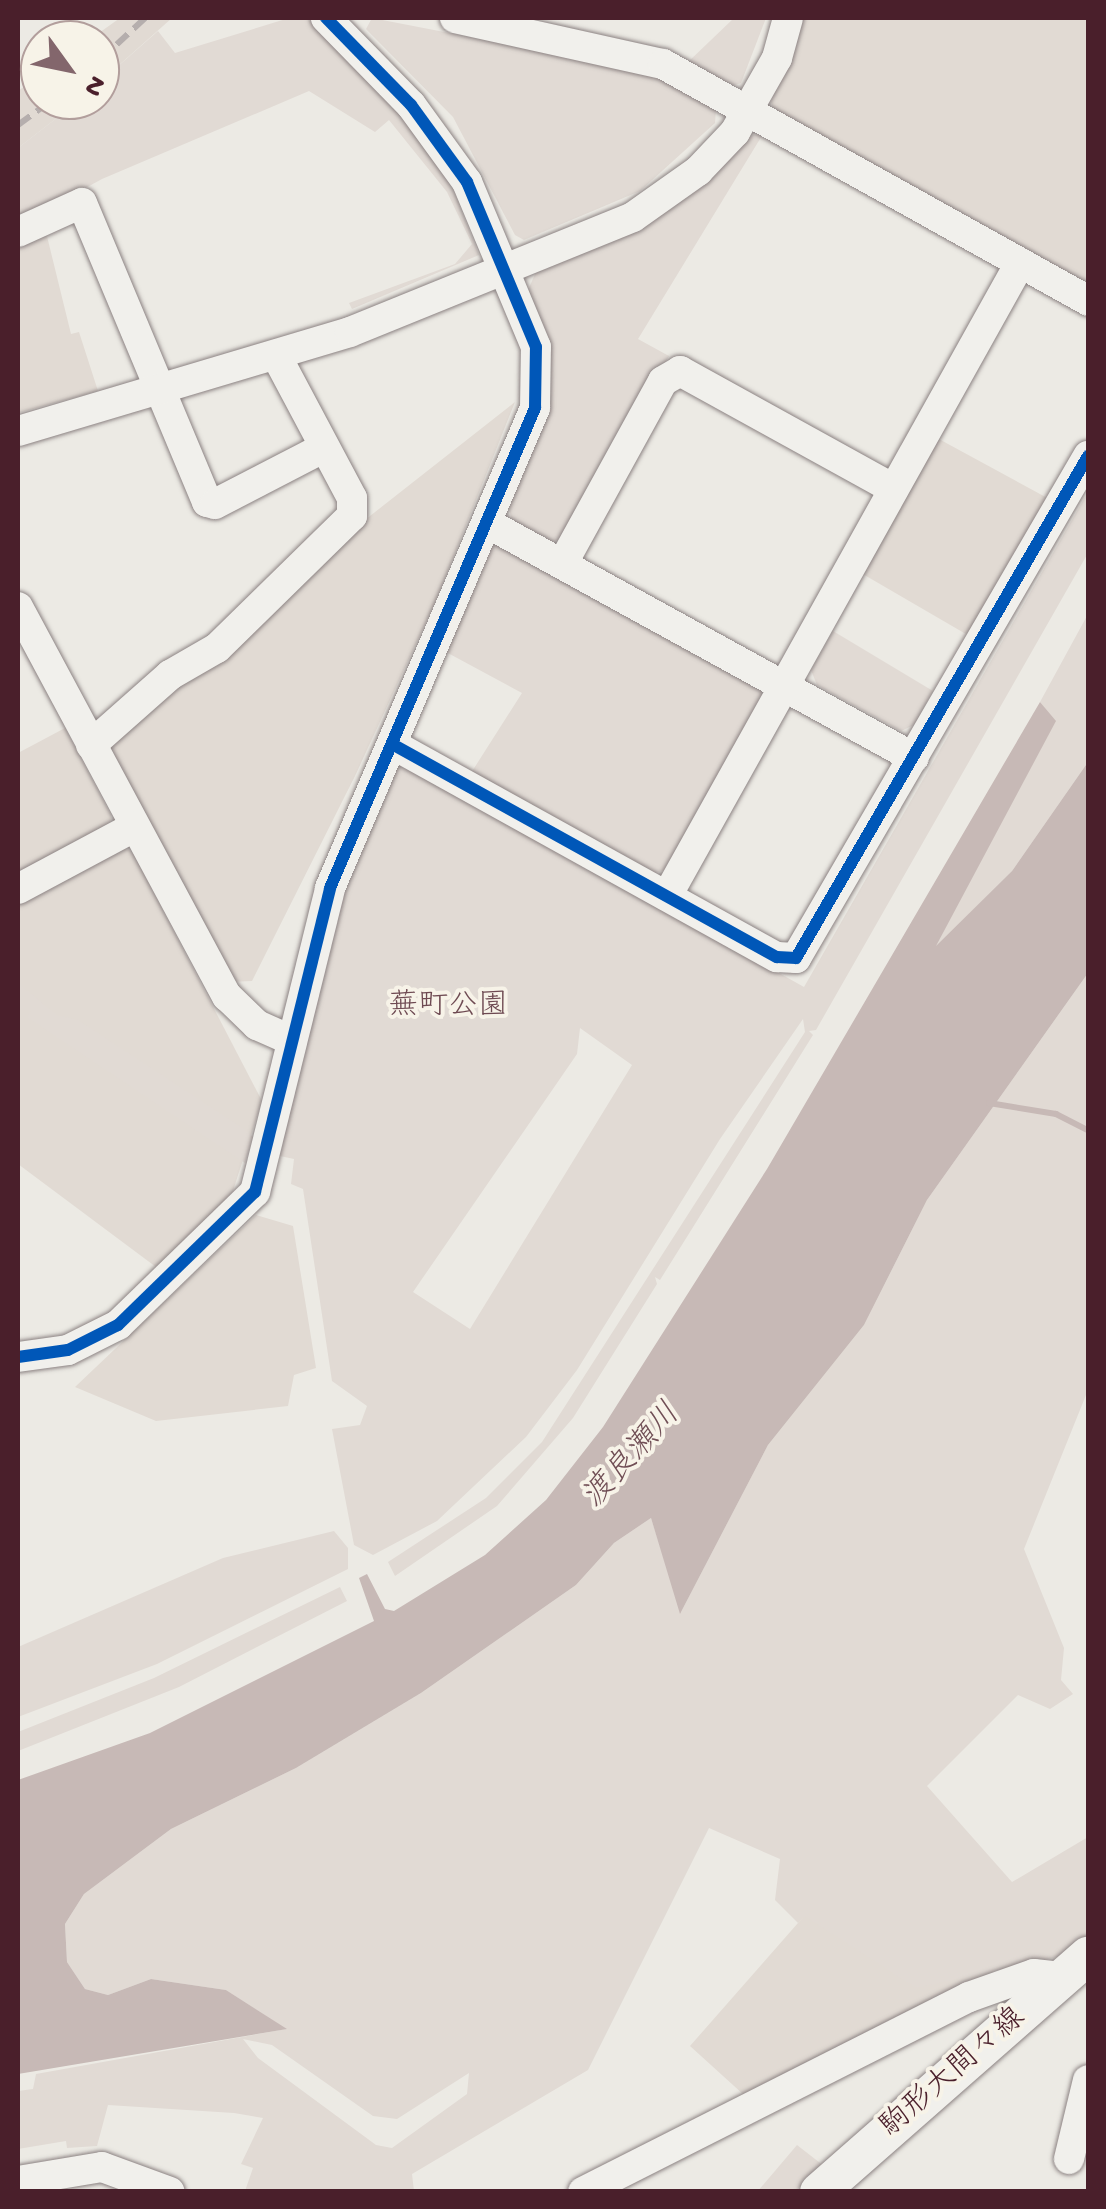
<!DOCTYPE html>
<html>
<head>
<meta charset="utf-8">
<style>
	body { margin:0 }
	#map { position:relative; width:1106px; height:2209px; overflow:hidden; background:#eceae4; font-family:"Gochi Hand","Klee One",sans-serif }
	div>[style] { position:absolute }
	.built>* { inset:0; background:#e1dad3 }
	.green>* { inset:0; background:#e1dad4 }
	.water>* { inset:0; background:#c7b9b6 }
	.stream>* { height:6px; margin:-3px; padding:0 3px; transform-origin:3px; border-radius:3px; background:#c7b9b6 }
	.roads { filter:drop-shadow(0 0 2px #8b8282) drop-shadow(0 0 2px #8b8282) }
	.minor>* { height:30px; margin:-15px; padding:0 15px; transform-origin:15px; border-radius:15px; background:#f1f0ec }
	.major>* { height:38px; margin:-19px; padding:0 19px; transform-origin:19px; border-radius:19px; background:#f1f0ec }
	.rail>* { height:6px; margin-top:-3px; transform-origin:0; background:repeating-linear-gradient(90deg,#b5aead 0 15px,transparent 0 23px) }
	.cycleway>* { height:12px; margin:-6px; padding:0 6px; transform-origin:6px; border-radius:6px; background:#0057b8 }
	span { translate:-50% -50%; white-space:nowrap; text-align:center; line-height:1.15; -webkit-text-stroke:8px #f7f3e8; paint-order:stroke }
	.park-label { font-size:30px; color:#6e4a52 }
	.street-label { font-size:30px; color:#4a1f2b }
	.water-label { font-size:32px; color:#704e55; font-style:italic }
	.frame { position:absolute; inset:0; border:20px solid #4a1f2b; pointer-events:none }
	.north { position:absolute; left:20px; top:20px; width:100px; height:100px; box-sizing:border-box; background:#f7f3e8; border:2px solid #b29e9c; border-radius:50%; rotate:123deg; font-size:28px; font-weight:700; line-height:40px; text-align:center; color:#4a1f2b }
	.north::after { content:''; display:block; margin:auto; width:35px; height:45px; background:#83666c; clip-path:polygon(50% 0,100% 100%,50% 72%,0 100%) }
</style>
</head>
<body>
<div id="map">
	<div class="built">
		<div style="clip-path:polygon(120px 18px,172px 18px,100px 82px,100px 40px,89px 40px)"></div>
		<div style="clip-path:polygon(800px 18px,1088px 18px,1088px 288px,775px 113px,771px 102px)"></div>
		<div style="clip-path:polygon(40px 75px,40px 100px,80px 100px,18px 148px,18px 91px)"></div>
		<div style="clip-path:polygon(44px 224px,71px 334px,79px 332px,98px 391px,18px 413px,18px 243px)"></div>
		<div style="clip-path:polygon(515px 402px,437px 598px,355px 776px,252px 981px,228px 982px,103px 750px,166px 685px,217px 660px,370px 516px)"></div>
		<div style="clip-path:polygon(937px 438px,1051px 500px,971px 637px,861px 573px)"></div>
		<div style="clip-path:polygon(65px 728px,111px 815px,110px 826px,18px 875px,18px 753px)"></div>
		<div style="clip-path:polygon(117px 847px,132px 851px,262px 1101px,230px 1200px,156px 1267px,18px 1164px,18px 900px)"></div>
		<div style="clip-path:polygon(256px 1215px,293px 1226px,316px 1368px,294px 1375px,288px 1406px,156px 1421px,75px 1387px)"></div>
		<div style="clip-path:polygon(805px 1915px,916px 1987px,992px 1969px,995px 1975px,744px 2095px,690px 2046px)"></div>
	</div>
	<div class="green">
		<div style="clip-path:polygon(289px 18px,307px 18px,398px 109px,450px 181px,479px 255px,352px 309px,349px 303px,455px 264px,472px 244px,447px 192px,389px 120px,375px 132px,309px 91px,102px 179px,18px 225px,18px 148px,80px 100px,100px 100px,100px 82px,158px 31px,175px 53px)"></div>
		<div style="clip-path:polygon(372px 18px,646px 71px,716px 110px,715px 123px,640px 191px,524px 240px,515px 235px,453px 117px,366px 29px)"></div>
		<div style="clip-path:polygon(734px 18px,766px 18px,741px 83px,729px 87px,687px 63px)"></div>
		<div style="clip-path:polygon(763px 134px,638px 339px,669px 356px,566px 537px,552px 542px,512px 521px,508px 505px,534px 445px,528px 290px,536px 272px,671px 209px,711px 177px,745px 136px)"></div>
		<div style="clip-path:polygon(evenodd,1088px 492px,1088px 553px,816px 1030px,809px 1031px,813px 1035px,660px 1280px,655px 1277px,657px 1284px,573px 1418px,497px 1506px,395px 1576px,388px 1562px,486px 1498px,542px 1442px,805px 1032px,803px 1019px,720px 1139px,577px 1370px,526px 1437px,437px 1521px,373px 1555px,354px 1545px,332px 1429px,360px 1425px,367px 1406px,332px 1381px,303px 1189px,291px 1184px,294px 1159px,280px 1156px,329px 930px,394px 768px,407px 764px,804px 987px,1088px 492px,580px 1028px,632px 1065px,470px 1329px,413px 1292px,577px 1054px,580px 1028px)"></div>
		<div style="clip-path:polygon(503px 541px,759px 684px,763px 699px,668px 869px,652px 874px,471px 773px,522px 693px,446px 652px,489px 548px)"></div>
		<div style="clip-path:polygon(1088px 614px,1088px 762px,1012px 871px,933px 950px,1055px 722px,1040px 702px)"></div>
		<div style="clip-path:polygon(833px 631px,933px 691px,914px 725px,901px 731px,817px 685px,811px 670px)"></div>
		<div style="clip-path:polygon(evenodd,1088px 973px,1088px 1390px,1024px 1549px,1064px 1648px,1061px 1680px,1073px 1694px,1050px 1709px,1018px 1695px,927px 1786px,1012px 1882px,1088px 1837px,1088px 1935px,1057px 1957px,916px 1988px,805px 1916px,798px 1923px,775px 1900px,780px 1859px,709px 1828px,588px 2070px,412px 2174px,414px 2191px,245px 2191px,253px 2168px,241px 2164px,263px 2118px,234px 2113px,108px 2105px,97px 2146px,67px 2148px,66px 2141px,18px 2149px,18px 2091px,33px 2089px,36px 2074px,286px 2029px,226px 1990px,151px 1979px,108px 1995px,85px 1989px,67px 1962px,65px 1924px,84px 1894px,171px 1829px,296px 1768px,421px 1693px,576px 1585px,614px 1543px,651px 1518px,681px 1612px,768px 1445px,864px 1325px,927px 1200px,1088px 973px,243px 2039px,272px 2045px,373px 2116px,397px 2119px,469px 2073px,467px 2094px,392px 2148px,376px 2145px,258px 2058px,243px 2039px)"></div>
		<div style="clip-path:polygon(18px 983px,57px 1015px,78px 1020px,244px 1129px,253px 1137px,245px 1163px,27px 1017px,31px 1011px,18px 1009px)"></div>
		<div style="clip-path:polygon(334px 1531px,348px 1548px,348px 1569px,157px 1664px,18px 1717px,18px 1647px,223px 1558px)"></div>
		<div style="clip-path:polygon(340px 1587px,347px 1601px,179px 1687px,18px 1751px,18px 1732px,154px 1678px)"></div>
		<div style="clip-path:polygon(797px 2145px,824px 2166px,795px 2191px,757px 2192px)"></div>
	</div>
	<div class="water">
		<div style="clip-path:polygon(1040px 702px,1056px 721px,936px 946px,1012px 871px,1088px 762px,1088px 973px,927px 1200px,864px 1325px,768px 1445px,680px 1614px,651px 1518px,614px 1543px,576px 1585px,421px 1693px,296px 1768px,171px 1829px,84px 1894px,65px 1924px,67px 1962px,85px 1989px,108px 1995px,151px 1979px,226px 1990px,287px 2029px,18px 2074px,18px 1780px,150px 1733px,374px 1621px,359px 1578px,367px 1574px,385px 1609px,394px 1611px,485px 1555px,546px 1500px,603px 1427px,767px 1169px)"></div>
	</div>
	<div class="stream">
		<div style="left:989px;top:1103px;width:68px;rotate:9.3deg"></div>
		<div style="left:1056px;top:1114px;width:36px;rotate:27deg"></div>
	</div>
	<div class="roads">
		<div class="minor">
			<div style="left:455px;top:18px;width:213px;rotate:12.5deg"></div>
			<div style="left:663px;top:64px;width:487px;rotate:29.1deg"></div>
			<div style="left:18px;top:232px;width:70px;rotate:-24.4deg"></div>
			<div style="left:82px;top:203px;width:324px;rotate:67.3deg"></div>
			<div style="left:207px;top:502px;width:8px;rotate:14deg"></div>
			<div style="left:215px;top:504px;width:122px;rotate:-27.4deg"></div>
			<div style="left:18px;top:431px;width:346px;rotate:-16.6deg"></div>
			<div style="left:350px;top:332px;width:305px;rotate:-22.1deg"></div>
			<div style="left:633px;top:217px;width:80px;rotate:-35.3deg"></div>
			<div style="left:698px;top:171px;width:54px;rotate:-46.5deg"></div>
			<div style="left:735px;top:132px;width:85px;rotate:-60.4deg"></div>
			<div style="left:777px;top:58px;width:41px;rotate:-74.6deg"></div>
			<div style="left:487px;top:523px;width:487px;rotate:28.8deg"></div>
			<div style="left:564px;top:561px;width:205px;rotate:-61.2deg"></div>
			<div style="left:663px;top:381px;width:20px;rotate:-30deg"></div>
			<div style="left:680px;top:371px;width:244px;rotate:28.9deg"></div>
			<div style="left:18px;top:607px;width:442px;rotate:61.8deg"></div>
			<div style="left:227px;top:996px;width:42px;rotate:44deg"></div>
			<div style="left:257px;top:1025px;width:36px;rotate:24deg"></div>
			<div style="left:392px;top:744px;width:440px;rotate:29deg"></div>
			<div style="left:777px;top:957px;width:19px;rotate:3deg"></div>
			<div style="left:796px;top:958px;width:581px;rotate:-59.81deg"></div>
			<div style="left:91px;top:745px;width:106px;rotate:-41.5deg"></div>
			<div style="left:170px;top:675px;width:54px;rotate:-29.9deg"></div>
			<div style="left:217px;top:648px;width:189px;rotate:-44.4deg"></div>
			<div style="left:352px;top:516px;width:18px;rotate:-90deg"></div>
			<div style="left:352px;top:498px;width:162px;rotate:-118deg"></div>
			<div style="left:18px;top:889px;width:132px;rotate:-28.1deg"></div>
			<div style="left:667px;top:896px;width:725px;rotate:-60.85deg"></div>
			<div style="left:18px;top:1357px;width:50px;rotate:-8deg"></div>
			<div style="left:68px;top:1350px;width:56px;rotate:-26.6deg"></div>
			<div style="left:118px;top:1325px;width:191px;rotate:-44.2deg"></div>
			<div style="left:255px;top:1192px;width:313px;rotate:-76.1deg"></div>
			<div style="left:330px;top:888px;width:522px;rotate:-66.87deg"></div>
			<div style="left:535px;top:408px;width:61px;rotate:-89.1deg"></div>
			<div style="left:536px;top:347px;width:179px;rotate:-112.7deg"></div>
			<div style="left:467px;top:182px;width:95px;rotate:-126deg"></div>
			<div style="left:411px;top:105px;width:122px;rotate:-134.3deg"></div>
			<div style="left:1069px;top:2159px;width:81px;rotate:-76.5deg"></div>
			<div style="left:18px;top:2181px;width:85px;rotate:-9.5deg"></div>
			<div style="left:102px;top:2167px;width:72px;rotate:20.2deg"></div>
			<div style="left:583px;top:2192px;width:432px;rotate:-26.8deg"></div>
			<div style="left:969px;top:1997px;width:69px;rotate:-19.5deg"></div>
			<div style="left:1034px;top:1974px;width:30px;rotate:6deg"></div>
		</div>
		<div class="major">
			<div style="left:819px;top:2192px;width:358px;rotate:-41.3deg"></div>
		</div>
	</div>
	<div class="rail">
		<div style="left:100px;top:60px;width:62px;rotate:-43deg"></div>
		<div style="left:18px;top:125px;width:42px;rotate:-36.3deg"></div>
	</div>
	<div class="cycleway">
		<div style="left:392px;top:744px;width:440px;rotate:29deg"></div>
		<div style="left:777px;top:957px;width:19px;rotate:3deg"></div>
		<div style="left:796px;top:958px;width:581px;rotate:-59.81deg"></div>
		<div style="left:18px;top:1357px;width:50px;rotate:-8deg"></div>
		<div style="left:68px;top:1350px;width:56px;rotate:-26.6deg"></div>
		<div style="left:118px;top:1325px;width:191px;rotate:-44.2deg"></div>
		<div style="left:255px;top:1192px;width:313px;rotate:-76.1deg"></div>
		<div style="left:330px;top:888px;width:522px;rotate:-66.87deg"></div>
		<div style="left:535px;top:408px;width:61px;rotate:-89.1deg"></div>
		<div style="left:536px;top:347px;width:179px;rotate:-112.7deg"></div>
		<div style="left:467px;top:182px;width:95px;rotate:-126deg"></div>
		<div style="left:411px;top:105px;width:122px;rotate:-134.3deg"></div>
	</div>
	<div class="park-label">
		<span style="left:448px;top:1008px">蕪町公園</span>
	</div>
	<div class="street-label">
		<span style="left:954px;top:2074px;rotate:-41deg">駒形大間々線</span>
	</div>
	<div class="water-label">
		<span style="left:633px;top:1457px;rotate:-48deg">渡良瀬川</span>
	</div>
	<div class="frame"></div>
	<div class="north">N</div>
</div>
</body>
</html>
